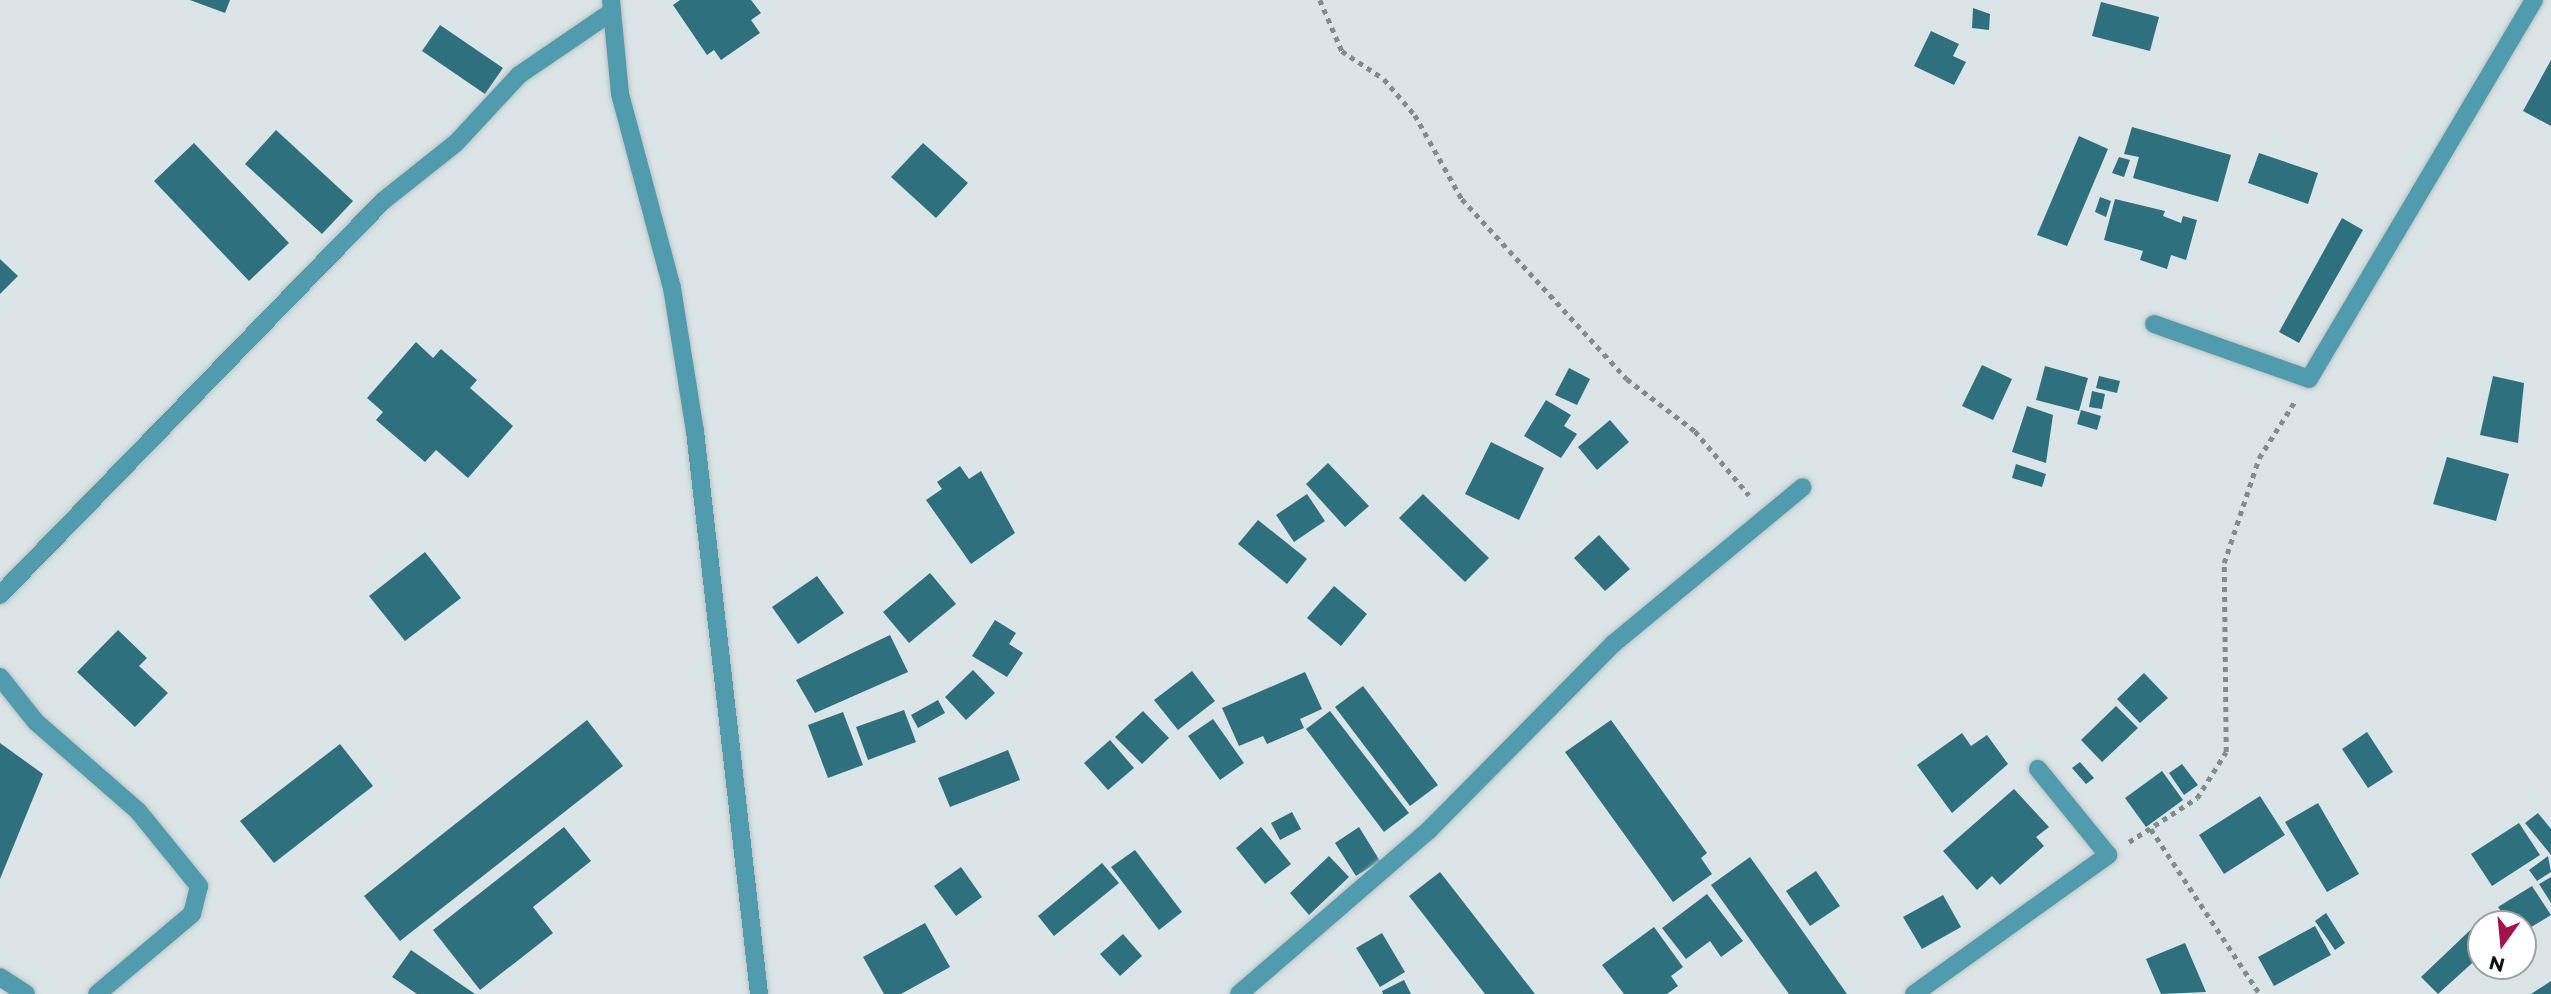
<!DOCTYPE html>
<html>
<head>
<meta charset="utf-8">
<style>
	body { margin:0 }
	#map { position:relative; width:2551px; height:994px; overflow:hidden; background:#dbe4e6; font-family:Montserrat,sans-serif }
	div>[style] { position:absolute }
	.building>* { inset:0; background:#2f707f }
	.path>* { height:4.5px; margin-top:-2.25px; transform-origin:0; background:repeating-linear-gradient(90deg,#848b8c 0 5px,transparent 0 10px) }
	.roads { filter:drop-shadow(0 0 2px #bac2c4) drop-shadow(0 0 2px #bac2c4) }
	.minor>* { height:18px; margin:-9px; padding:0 9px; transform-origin:9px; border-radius:9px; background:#509bae }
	span { translate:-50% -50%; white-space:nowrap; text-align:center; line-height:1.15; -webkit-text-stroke:5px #fff; paint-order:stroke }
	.north { position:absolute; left:2467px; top:910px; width:70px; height:70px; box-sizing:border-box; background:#fff; border:2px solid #9fa0a1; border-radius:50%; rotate:195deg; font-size:19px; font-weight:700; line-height:28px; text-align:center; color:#0f1213 }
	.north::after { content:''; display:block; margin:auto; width:24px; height:32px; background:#a6114b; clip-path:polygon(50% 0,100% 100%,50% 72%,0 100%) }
</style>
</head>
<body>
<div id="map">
	<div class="building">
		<div style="clip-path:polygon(190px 0,230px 0,225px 13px)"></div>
		<div style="clip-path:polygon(680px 0,751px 0,761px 13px,751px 20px,760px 33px,721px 60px,714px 50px,707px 55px,673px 5px)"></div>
		<div style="clip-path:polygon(2101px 2px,2159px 17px,2150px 51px,2092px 36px)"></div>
		<div style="clip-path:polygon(1973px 8px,1990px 14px,1989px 30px,1972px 28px)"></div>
		<div style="clip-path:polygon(440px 25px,503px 68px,485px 94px,422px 51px)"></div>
		<div style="clip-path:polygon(1931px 31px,1959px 44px,1953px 56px,1966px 62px,1954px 85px,1914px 66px)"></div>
		<div style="clip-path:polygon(2551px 60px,2551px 126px,2523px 111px)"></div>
		<div style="clip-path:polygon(2132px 127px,2231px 155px,2218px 202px,2133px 178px,2139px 157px,2124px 154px)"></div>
		<div style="clip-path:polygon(276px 130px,353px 201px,322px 234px,245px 164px)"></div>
		<div style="clip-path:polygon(2079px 136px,2108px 149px,2067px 246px,2037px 235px)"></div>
		<div style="clip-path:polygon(194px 143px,289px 243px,249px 281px,154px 181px)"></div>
		<div style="clip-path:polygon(923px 143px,968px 183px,936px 218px,891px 177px)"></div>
		<div style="clip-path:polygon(2259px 153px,2318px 173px,2308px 204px,2248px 183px)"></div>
		<div style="clip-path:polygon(2119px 157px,2130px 160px,2124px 177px,2112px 173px)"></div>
		<div style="clip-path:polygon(2100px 197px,2111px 201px,2106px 217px,2095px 212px)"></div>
		<div style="clip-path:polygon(2115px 199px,2165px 211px,2163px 216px,2181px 223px,2183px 216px,2197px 220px,2186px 260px,2171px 255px,2167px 269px,2140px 260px,2143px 251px,2104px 240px)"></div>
		<div style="clip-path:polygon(2342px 218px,2363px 230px,2299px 343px,2279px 332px)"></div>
		<div style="clip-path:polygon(0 259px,18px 276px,0 294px)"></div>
		<div style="clip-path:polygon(416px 342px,433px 358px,441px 349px,477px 380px,470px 388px,513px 426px,468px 478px,436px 450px,425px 462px,376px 420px,383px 412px,367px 398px)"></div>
		<div style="clip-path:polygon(1982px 365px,2012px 379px,1993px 420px,1962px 406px)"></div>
		<div style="clip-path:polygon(2045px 366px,2088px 378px,2079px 411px,2036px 400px)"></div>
		<div style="clip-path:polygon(1569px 368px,1590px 379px,1577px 405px,1555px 395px)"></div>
		<div style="clip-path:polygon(2099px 376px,2120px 381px,2117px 393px,2096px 388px)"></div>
		<div style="clip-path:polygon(2493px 376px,2524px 383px,2518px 443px,2480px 435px)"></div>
		<div style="clip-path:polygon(2092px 391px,2105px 394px,2102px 409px,2089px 407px)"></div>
		<div style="clip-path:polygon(1546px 400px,1571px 415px,1564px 426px,1577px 434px,1561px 458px,1524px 436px)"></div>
		<div style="clip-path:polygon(2027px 406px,2053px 415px,2046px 463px,2012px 452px)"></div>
		<div style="clip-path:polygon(2081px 410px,2101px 416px,2097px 430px,2077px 424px)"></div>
		<div style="clip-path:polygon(1610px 420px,1629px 442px,1597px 470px,1578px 447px)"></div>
		<div style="clip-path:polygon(1491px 442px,1544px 468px,1519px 520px,1465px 494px)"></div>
		<div style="clip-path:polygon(2447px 457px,2509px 474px,2496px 521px,2433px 504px)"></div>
		<div style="clip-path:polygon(1328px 463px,1369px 506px,1345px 527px,1306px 484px)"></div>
		<div style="clip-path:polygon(2016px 464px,2046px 474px,2042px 487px,2012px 478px)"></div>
		<div style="clip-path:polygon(960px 466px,969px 479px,981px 471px,1015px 533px,971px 564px,926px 500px,942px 489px,937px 482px)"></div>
		<div style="clip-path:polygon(1307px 494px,1325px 521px,1294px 542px,1276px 515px)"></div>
		<div style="clip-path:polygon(1423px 494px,1489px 558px,1465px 582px,1399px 518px)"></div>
		<div style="clip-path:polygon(1258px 520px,1307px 559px,1287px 584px,1238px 544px)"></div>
		<div style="clip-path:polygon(1599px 535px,1630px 569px,1605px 591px,1574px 558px)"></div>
		<div style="clip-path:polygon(425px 552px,461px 598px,405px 641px,369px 596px)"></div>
		<div style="clip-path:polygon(930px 573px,956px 604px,909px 643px,883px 612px)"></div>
		<div style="clip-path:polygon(817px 576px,844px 613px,798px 644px,772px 607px)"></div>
		<div style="clip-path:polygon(1334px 586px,1367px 614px,1341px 646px,1307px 618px)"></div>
		<div style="clip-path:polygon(995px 620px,1016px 633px,1009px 644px,1023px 653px,1007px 677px,972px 656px)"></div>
		<div style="clip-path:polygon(118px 630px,147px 658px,139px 666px,168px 693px,135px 727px,77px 672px)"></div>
		<div style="clip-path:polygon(890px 635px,908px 672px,815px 713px,796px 680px)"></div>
		<div style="clip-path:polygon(973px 670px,995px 693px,966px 720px,945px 697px)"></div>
		<div style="clip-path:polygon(1192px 671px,1215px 701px,1178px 730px,1154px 700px)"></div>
		<div style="clip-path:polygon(1305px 672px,1322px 709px,1300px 719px,1304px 728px,1267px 744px,1263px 736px,1239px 746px,1222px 708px)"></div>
		<div style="clip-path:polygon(2144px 673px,2168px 698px,2140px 723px,2117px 699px)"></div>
		<div style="clip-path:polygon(1363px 686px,1438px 785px,1410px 806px,1335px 707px)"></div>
		<div style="clip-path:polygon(938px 700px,945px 713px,918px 728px,911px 715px)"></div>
		<div style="clip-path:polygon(2116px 706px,2138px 728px,2102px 762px,2081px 740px)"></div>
		<div style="clip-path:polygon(904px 710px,916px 742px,868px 760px,856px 727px)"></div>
		<div style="clip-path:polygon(1143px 711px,1169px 738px,1142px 764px,1115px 737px)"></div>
		<div style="clip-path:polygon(1330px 711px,1409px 813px,1384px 832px,1306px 729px)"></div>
		<div style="clip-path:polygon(843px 712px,863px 765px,828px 778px,808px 725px)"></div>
		<div style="clip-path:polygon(1213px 719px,1244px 763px,1220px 780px,1188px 736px)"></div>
		<div style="clip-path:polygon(587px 720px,623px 766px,400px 941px,364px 896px)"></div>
		<div style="clip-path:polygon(1611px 720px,1707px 853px,1701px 858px,1712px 874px,1673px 902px,1565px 752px)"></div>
		<div style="clip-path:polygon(2367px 732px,2393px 772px,2368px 788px,2342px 749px)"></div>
		<div style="clip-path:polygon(1962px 733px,1971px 746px,1987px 735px,2008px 764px,1952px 813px,1917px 765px)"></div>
		<div style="clip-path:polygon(1110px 740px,1134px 768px,1108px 790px,1084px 763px)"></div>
		<div style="clip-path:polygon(0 743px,43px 774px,0 879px)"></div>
		<div style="clip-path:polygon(340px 744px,373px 786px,274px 863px,240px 821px)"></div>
		<div style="clip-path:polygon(1008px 750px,1020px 780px,950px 807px,938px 778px)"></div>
		<div style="clip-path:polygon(2080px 762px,2094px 778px,2086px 784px,2072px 768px)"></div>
		<div style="clip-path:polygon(2182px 764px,2198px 785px,2184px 795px,2169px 773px)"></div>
		<div style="clip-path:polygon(2162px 771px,2183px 800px,2146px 827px,2125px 798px)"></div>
		<div style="clip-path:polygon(2014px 789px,2049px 827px,2036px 837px,2044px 846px,2000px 885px,1992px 876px,1977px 890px,1943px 851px)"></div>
		<div style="clip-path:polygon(2260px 796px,2285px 835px,2224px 874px,2199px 835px)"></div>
		<div style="clip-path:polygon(2318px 803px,2359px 874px,2327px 892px,2285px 822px)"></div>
		<div style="clip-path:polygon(1292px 812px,1301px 829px,1280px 840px,1271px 823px)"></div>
		<div style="clip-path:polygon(2538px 813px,2551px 829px,2551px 855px,2525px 823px)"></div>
		<div style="clip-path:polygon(2519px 823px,2540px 855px,2492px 886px,2471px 854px)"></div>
		<div style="clip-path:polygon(564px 827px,591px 861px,533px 907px,553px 933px,480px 990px,433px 930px)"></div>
		<div style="clip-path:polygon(1261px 827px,1291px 864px,1265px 884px,1236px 848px)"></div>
		<div style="clip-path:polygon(1359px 827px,1380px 861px,1356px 876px,1335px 843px)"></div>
		<div style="clip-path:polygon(1135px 850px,1182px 912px,1159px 930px,1111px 867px)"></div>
		<div style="clip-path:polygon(1329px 856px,1349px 877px,1309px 915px,1290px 893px)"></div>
		<div style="clip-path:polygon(2548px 856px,2551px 872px,2537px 881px,2529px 870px)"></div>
		<div style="clip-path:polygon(1750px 857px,1847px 994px,1789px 994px,1711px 885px)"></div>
		<div style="clip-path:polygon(1102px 863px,1119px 883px,1054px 936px,1038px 916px)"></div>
		<div style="clip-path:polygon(961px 867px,982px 897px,956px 916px,934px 886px)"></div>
		<div style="clip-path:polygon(1816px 871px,1840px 906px,1810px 926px,1786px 891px)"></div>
		<div style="clip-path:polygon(1440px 872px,1535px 994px,1485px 994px,1409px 896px)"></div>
		<div style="clip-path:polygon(2551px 877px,2551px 903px,2539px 884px)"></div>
		<div style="clip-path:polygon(2532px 886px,2551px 915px,2523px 932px,2523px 924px,2510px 924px,2498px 907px)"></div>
		<div style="clip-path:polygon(1707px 894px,1743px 941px,1721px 957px,1710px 941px,1686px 959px,1662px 928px)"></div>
		<div style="clip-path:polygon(1943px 895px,1961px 927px,1922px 949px,1903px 917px)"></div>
		<div style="clip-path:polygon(2326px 913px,2345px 943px,2335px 950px,2315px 921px)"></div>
		<div style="clip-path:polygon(2485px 916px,2493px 924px,2481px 924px,2481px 955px,2438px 994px,2421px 977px)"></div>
		<div style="clip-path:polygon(925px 923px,950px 967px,901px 994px,884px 994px,863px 957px)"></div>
		<div style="clip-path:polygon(2315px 926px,2331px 955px,2274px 986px,2258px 957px)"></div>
		<div style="clip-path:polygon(1654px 927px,1683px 967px,1671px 976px,1678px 986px,1667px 994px,1624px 994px,1602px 965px)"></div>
		<div style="clip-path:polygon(1382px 933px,1405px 972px,1380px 987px,1356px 948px)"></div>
		<div style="clip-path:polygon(1123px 934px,1142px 956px,1120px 976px,1100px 954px)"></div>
		<div style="clip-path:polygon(2185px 943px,2206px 992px,2161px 994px,2146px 959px)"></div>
		<div style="clip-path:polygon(411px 950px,475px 994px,417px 994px,392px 977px)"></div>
		<div style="clip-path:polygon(1404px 980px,1411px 994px,1383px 994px,1382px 991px)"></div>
		<div style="clip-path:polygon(2551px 981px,2551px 994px,2531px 994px)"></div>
	</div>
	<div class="path">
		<div style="left:1320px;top:0;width:56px;rotate:66.7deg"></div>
		<div style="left:1342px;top:51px;width:50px;rotate:33.7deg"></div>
		<div style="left:1384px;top:79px;width:48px;rotate:49.3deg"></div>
		<div style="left:1415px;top:115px;width:96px;rotate:60.8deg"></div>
		<div style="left:1462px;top:199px;width:244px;rotate:47.5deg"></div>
		<div style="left:1627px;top:379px;width:86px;rotate:37.4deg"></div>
		<div style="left:1695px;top:431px;width:84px;rotate:49.8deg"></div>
		<div style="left:2151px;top:829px;width:198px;rotate:56.6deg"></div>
		<div style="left:2129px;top:842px;width:81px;rotate:-32.9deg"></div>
		<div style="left:2197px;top:798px;width:54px;rotate:-57.8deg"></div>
		<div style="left:2226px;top:752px;width:189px;rotate:-90.6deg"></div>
		<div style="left:2224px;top:563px;width:111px;rotate:-71.6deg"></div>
		<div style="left:2259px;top:458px;width:67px;rotate:-57.7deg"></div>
	</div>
	<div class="roads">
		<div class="minor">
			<div style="left:611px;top:0;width:94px;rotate:84.5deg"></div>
			<div style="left:620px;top:94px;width:201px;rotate:75deg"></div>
			<div style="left:672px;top:288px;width:145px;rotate:80.9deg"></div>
			<div style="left:695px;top:431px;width:567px;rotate:83.51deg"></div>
			<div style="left:2154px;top:324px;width:164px;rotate:19.5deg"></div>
			<div style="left:2309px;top:379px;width:441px;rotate:-59.3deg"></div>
			<div style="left:0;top:595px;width:549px;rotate:-45.81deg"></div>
			<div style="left:383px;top:201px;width:93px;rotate:-38.5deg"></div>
			<div style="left:456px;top:143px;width:93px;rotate:-47.2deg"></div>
			<div style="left:519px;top:75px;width:110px;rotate:-34.3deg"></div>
			<div style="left:0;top:677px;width:58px;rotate:51.3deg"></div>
			<div style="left:36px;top:722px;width:135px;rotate:41.1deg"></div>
			<div style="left:138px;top:811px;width:97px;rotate:50.9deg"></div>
			<div style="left:199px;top:886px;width:29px;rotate:104deg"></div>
			<div style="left:192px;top:914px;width:124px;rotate:139.9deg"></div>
			<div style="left:0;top:977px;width:31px;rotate:33deg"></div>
			<div style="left:1239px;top:994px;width:251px;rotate:-40.8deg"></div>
			<div style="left:1429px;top:830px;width:262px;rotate:-45.3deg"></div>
			<div style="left:1613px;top:644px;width:246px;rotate:-39.6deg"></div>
			<div style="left:1914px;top:994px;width:239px;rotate:-35.6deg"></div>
			<div style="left:2108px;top:855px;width:111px;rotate:-129.1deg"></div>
		</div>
	</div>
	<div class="north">N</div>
</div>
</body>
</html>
